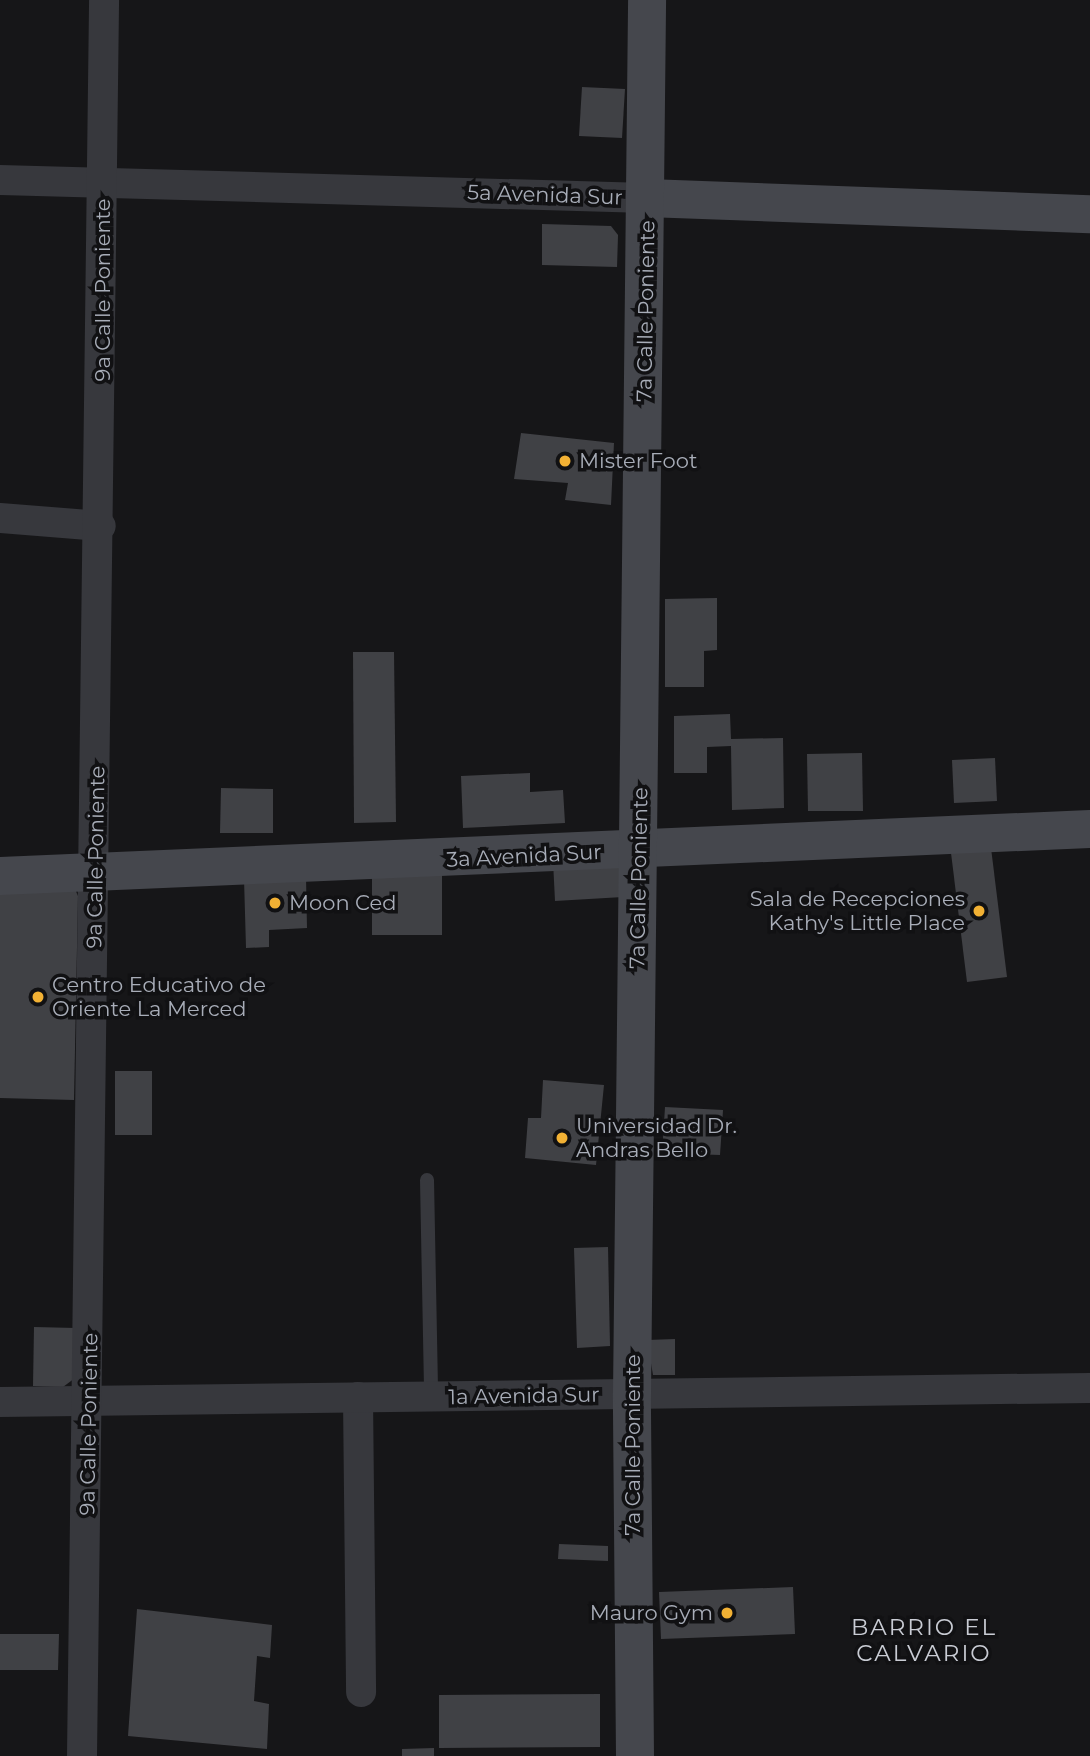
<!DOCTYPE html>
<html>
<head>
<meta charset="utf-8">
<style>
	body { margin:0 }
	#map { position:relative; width:1090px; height:1756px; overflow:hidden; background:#161618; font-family:Montserrat,sans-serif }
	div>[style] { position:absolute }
	.building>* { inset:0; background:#404145 }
	.lane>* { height:14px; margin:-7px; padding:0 7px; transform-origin:7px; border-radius:7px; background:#37383d }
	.street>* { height:30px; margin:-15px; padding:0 15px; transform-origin:15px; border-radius:15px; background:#37383d }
	.secondary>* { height:38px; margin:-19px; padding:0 19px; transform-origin:19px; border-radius:19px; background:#45474d }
	.dots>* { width:19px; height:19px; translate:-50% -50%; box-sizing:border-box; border:4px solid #111113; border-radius:50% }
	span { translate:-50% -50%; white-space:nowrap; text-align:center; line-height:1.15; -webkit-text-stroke:7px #111113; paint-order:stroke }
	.street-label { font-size:21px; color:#a8adb8 }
	.poi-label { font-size:21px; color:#a8adb8 }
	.left { translate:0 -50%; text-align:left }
	.right { translate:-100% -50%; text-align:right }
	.neighbourhood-label { font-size:23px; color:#c9ccd4; letter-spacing:2px }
</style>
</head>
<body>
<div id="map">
	<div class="building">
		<div style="clip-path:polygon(582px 87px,625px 89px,622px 138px,579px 136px)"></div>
		<div style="clip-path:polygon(542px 224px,611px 226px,618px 235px,617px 267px,542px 265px)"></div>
		<div style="clip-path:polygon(521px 433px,614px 443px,611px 505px,565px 500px,568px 483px,514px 479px)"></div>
		<div style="clip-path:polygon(717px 598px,717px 650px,704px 651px,704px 687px,665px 687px,665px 599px)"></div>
		<div style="clip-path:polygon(353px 652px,394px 652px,396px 822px,354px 823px)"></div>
		<div style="clip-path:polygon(730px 714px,731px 739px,783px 738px,784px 808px,732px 810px,731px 746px,707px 747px,707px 773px,674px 773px,674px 716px)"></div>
		<div style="clip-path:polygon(862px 753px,863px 811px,808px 811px,807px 754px)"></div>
		<div style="clip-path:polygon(995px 758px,997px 801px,954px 803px,952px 760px)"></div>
		<div style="clip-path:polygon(530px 773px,530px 792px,563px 790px,565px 823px,463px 828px,461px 776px)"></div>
		<div style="clip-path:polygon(221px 788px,273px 789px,273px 833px,220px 833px)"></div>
		<div style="clip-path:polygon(990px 840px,1007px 977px,967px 982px,950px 845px)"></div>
		<div style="clip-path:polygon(553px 861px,621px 867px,623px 897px,555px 901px)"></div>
		<div style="clip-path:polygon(372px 864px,442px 864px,442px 935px,372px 935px)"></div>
		<div style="clip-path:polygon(306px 876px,307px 928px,269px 930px,269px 947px,246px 948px,244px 879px)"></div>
		<div style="clip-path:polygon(0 877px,72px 882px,78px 896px,74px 1100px,0 1098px)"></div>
		<div style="clip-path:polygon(115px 1071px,152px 1071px,152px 1135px,115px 1135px)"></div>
		<div style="clip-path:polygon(543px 1080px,604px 1085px,596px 1165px,525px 1158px,528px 1118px,541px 1118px)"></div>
		<div style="clip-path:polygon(665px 1107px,723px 1110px,720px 1155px,662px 1153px)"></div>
		<div style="clip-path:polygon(608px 1247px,610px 1346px,577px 1348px,574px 1248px)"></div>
		<div style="clip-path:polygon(34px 1327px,76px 1328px,75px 1378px,63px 1387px,33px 1386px)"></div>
		<div style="clip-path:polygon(675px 1339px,675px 1375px,653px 1375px,647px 1340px)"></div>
		<div style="clip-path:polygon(559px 1544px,608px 1546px,608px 1561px,558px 1559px)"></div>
		<div style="clip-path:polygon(793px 1587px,795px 1634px,661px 1639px,659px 1592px)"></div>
		<div style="clip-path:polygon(137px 1609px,272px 1625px,270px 1658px,257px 1656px,254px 1701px,269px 1704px,267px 1749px,128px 1736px)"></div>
		<div style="clip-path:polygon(0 1634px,59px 1634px,58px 1670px,0 1670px)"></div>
		<div style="clip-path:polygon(600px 1694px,600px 1747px,439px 1748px,439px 1695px)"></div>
		<div style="clip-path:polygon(434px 1748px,434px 1756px,402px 1756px,402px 1749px)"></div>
	</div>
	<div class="lane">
		<div style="left:427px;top:1180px;width:217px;rotate:88.9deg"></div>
	</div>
	<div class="street">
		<div style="left:0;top:180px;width:647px;rotate:1.59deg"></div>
		<div style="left:0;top:518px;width:101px;rotate:4.5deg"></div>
		<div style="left:358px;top:1397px;width:295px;rotate:89.4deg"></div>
		<div style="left:0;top:1402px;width:1090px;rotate:-0.74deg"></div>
		<div style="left:82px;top:1756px;width:1756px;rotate:-89.28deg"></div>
	</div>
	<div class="secondary">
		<div style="left:647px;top:198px;width:443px;rotate:2.1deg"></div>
		<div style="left:0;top:876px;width:1091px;rotate:-2.47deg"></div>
		<div style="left:635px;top:1756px;width:362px;rotate:-90.5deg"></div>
		<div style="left:632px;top:1394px;width:1394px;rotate:-89.38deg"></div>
	</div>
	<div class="dots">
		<div style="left:565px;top:461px;background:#f2b134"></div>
		<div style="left:275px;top:903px;background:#f2b134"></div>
		<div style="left:979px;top:911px;background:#f2b134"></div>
		<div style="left:38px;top:997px;background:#f2b134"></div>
		<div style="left:562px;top:1138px;background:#f2b134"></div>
		<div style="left:727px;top:1613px;background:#f2b134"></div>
	</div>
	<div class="street-label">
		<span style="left:545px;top:195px;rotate:2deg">5a Avenida Sur</span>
		<span style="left:103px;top:290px;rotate:-90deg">9a Calle Poniente</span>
		<span style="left:646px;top:311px;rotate:-89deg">7a Calle Poniente</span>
		<span style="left:524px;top:856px;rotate:-3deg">3a Avenida Sur</span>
		<span style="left:96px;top:857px;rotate:-89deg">9a Calle Poniente</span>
		<span style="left:639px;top:878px;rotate:-89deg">7a Calle Poniente</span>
		<span style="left:524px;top:1396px;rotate:-1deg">1a Avenida Sur</span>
		<span style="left:89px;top:1424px;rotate:-89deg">9a Calle Poniente</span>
		<span style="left:633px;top:1445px;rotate:-90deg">7a Calle Poniente</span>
	</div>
	<div class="poi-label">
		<span class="left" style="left:579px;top:461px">Mister Foot</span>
		<span class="right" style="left:965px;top:911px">Sala de Recepciones<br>Kathy's Little Place</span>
		<span class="left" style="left:289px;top:903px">Moon Ced</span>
		<span class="left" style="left:52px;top:997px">Centro Educativo de<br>Oriente La Merced</span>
		<span class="left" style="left:576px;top:1138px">Universidad Dr.<br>Andras Bello</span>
		<span class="right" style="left:713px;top:1613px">Mauro Gym</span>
	</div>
	<div class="neighbourhood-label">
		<span style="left:924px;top:1640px">BARRIO EL<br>CALVARIO</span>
	</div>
</div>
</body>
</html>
